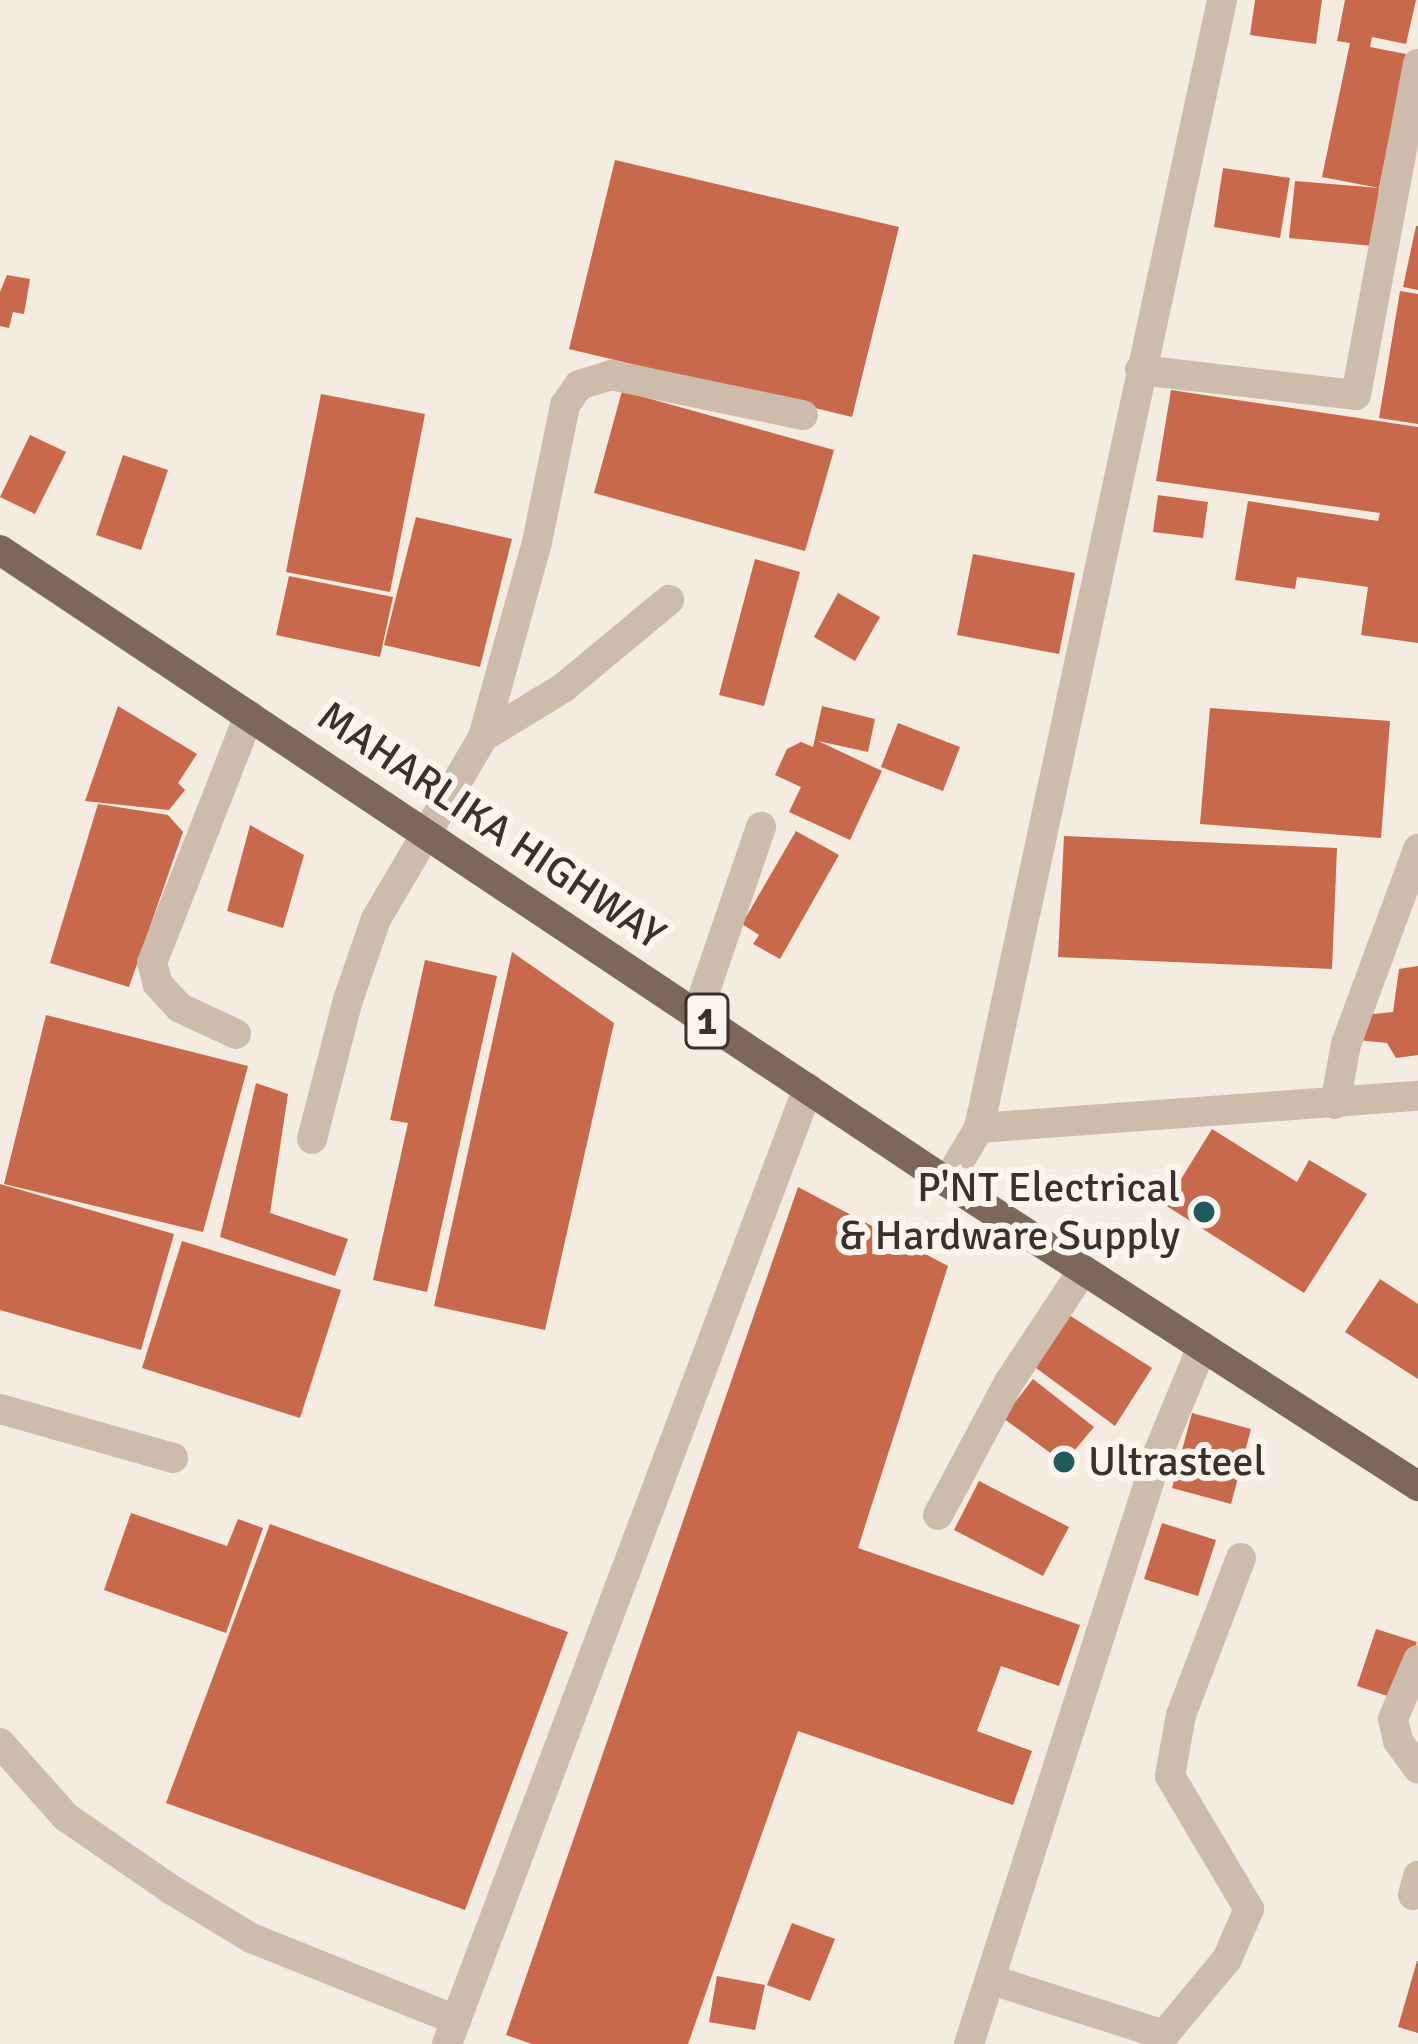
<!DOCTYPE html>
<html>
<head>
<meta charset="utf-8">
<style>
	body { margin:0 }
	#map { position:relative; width:1418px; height:2044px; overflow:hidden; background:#f4ebe1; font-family:Signika,sans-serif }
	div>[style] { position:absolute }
	.building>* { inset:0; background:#c8694b }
	.minor>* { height:30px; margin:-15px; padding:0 15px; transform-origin:15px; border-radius:15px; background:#cdbbac }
	.major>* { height:30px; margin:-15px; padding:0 15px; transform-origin:15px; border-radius:15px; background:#7d675c }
	.dots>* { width:33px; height:33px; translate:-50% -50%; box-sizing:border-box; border:6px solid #fbf5ee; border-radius:50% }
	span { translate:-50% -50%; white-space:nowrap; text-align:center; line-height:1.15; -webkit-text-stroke:12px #fbf5ee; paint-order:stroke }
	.shield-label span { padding:3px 9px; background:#fbf5ee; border:3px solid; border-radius:9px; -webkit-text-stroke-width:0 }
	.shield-label { font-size:39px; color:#3b302b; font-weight:700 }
	.street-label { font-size:42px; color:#3b302b }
	.poi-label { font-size:42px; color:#3b302b }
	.right { translate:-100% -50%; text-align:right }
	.left { translate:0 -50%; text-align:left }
</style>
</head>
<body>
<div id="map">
	<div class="building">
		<div style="clip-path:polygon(1255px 0,1322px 0,1316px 44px,1250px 35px)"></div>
		<div style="clip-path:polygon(1345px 0,1416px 0,1406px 44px,1372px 37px,1370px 47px,1406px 54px,1379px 188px,1322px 177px,1350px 43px,1337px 41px)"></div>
		<div style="clip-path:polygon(615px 160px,899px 227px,852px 417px,569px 349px)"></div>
		<div style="clip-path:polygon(1223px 168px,1290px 178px,1280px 238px,1214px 227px)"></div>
		<div style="clip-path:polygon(1295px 181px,1379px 188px,1373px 246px,1289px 238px)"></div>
		<div style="clip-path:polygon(1416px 226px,1418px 226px,1418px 290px,1403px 287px)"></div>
		<div style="clip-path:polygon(7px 275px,30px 279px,24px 314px,13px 312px,9px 328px,0 326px,0 292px)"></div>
		<div style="clip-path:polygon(1400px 291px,1418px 294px,1418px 424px,1379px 418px)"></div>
		<div style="clip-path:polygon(1171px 390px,1418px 427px,1418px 643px,1361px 635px,1368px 587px,1297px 577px,1295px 589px,1235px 580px,1248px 501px,1378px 521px,1380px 513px,1156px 481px)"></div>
		<div style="clip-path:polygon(622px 391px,834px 450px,805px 551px,594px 493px)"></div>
		<div style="clip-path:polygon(321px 394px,425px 414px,390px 592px,286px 572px)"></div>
		<div style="clip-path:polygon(30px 435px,66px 452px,35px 514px,0 497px)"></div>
		<div style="clip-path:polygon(123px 455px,168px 470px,141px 550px,96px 535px)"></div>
		<div style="clip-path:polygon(1158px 495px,1208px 502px,1203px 538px,1153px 532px)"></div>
		<div style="clip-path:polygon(416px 517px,512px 539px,480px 667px,384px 645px)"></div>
		<div style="clip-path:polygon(973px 554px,1075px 573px,1059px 654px,957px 635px)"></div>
		<div style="clip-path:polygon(755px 559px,800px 572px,764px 706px,719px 695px)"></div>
		<div style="clip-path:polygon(289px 576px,393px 597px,380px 657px,276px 635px)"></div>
		<div style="clip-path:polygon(838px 593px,880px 617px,855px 661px,814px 637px)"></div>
		<div style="clip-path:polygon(118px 706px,197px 754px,178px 783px,185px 790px,169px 810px,85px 801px)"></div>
		<div style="clip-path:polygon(822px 706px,875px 719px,868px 752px,818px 741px,882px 771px,850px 840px,789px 812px,801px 787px,775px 775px,787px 749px,801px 742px,813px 747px)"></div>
		<div style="clip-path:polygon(1210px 708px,1390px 721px,1381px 838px,1200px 824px)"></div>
		<div style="clip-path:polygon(898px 723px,960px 747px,943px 791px,881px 767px)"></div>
		<div style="clip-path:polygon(98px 804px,168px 815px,183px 832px,129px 987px,50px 963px)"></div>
		<div style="clip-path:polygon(250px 825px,304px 855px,283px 928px,227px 911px)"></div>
		<div style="clip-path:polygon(796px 831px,839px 855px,780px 959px,753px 944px,759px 935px,742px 924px)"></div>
		<div style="clip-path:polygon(1064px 836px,1337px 848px,1332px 969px,1058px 957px)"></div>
		<div style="clip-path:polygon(512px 952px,614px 1023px,545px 1330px,434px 1306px)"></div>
		<div style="clip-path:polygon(425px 960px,497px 976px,427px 1292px,373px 1280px,408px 1123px,390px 1120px)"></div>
		<div style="clip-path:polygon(1418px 966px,1418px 1055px,1396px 1058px,1387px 1043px,1357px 1040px,1363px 1015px,1393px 1012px,1399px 969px)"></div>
		<div style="clip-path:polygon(46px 1015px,248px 1066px,203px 1232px,4px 1184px)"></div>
		<div style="clip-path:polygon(256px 1083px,288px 1094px,270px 1213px,348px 1239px,335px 1276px,220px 1237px)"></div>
		<div style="clip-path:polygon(1212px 1129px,1297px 1182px,1309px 1160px,1367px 1194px,1304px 1293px,1165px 1205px)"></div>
		<div style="clip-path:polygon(0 1184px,174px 1234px,141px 1350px,0 1310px)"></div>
		<div style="clip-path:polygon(798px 1187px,948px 1266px,858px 1548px,1080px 1625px,1059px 1686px,1001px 1666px,977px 1731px,1032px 1751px,1013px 1805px,798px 1731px,688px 2044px,532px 2044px,506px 2035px)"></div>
		<div style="clip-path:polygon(182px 1241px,341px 1290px,300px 1418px,142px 1368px)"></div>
		<div style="clip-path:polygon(1380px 1279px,1418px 1304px,1418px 1379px,1345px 1332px)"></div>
		<div style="clip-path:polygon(1069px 1315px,1152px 1368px,1115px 1426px,1032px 1365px)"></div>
		<div style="clip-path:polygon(1033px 1379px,1094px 1427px,1064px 1463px,1003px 1418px)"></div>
		<div style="clip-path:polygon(1192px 1413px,1251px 1429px,1231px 1504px,1172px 1488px)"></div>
		<div style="clip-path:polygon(979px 1481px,1069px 1527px,1043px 1576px,954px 1530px)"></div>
		<div style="clip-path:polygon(131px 1513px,227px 1546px,238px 1519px,263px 1528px,226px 1633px,104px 1590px)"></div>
		<div style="clip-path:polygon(1162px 1523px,1216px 1540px,1198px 1596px,1144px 1579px)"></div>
		<div style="clip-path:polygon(270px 1524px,568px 1632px,465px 1910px,166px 1803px)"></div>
		<div style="clip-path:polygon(1376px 1629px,1417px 1642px,1397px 1699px,1357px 1686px)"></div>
		<div style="clip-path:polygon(792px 1923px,835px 1939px,810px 2001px,767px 1985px)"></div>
		<div style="clip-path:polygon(1417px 1961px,1418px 1961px,1418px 2033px,1398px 2027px)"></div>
		<div style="clip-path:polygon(717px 1976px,765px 1985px,755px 2030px,709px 2022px)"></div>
	</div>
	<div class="minor">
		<div style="left:1140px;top:370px;width:217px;rotate:6.6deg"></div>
		<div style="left:1356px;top:395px;width:337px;rotate:-79.4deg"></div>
		<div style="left:483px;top:737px;width:202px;rotate:-74.5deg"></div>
		<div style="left:537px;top:542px;width:140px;rotate:-78.4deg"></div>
		<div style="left:565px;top:405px;width:24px;rotate:-55deg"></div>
		<div style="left:579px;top:385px;width:34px;rotate:-17deg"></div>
		<div style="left:611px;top:375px;width:196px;rotate:11.8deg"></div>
		<div style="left:697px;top:1014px;width:198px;rotate:-71.1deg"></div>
		<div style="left:236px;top:1034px;width:62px;rotate:-155.1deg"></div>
		<div style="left:180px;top:1008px;width:33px;rotate:-133deg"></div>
		<div style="left:158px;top:984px;width:22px;rotate:-106deg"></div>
		<div style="left:152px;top:963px;width:266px;rotate:-68.6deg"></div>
		<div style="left:1335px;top:1104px;width:61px;rotate:-79.6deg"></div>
		<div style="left:1346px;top:1044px;width:208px;rotate:-69.7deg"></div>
		<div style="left:979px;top:1128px;width:440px;rotate:-4.2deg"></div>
		<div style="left:312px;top:1139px;width:144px;rotate:-75.5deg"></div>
		<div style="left:348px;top:1000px;width:86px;rotate:-70.9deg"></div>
		<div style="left:376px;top:919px;width:211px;rotate:-59.5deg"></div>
		<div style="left:483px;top:737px;width:94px;rotate:-31.5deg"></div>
		<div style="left:563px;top:688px;width:138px;rotate:-39.7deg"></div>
		<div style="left:947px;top:1182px;width:63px;rotate:-59.3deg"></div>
		<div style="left:979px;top:1128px;width:1154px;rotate:-77.84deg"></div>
		<div style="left:0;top:1409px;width:180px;rotate:15.8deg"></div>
		<div style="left:938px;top:1515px;width:151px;rotate:-61.9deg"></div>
		<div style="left:1009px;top:1382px;width:134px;rotate:-56.5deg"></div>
		<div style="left:1418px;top:1660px;width:64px;rotate:113deg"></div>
		<div style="left:1393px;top:1719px;width:23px;rotate:77deg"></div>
		<div style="left:1398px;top:1741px;width:34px;rotate:54deg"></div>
		<div style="left:0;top:1743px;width:99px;rotate:48.3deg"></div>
		<div style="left:66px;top:1817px;width:129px;rotate:34.6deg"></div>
		<div style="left:172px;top:1890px;width:92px;rotate:31.3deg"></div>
		<div style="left:251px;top:1938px;width:221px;rotate:21.8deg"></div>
		<div style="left:1413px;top:1895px;width:20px;rotate:-75deg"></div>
		<div style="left:992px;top:1980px;width:181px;rotate:17.7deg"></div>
		<div style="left:1164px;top:2035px;width:99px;rotate:-50.3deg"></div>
		<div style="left:1227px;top:1959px;width:55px;rotate:-66.3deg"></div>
		<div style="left:1249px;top:1909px;width:155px;rotate:-120.7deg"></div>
		<div style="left:1170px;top:1776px;width:62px;rotate:-79.8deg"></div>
		<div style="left:1181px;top:1715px;width:168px;rotate:-69.1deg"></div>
		<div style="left:447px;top:2044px;width:1022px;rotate:-69.31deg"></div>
		<div style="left:969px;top:2044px;width:623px;rotate:-72.23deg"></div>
		<div style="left:1159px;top:1451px;width:113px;rotate:-67.5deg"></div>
	</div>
	<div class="major">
		<div style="left:0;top:550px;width:1139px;rotate:33.72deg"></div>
		<div style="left:947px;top:1182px;width:561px;rotate:32.84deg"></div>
	</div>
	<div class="dots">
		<div style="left:1204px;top:1212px;background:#1f5a5e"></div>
		<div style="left:1064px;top:1462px;background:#1f5a5e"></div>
	</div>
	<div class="shield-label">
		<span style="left:707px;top:1021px">1</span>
	</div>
	<div class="street-label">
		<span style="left:491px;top:826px;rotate:34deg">MAHARLIKA HIGHWAY</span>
	</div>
	<div class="poi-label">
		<span class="right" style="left:1180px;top:1212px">P'NT Electrical<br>&amp; Hardware Supply</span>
		<span class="left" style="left:1088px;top:1462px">Ultrasteel</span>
	</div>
</div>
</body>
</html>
